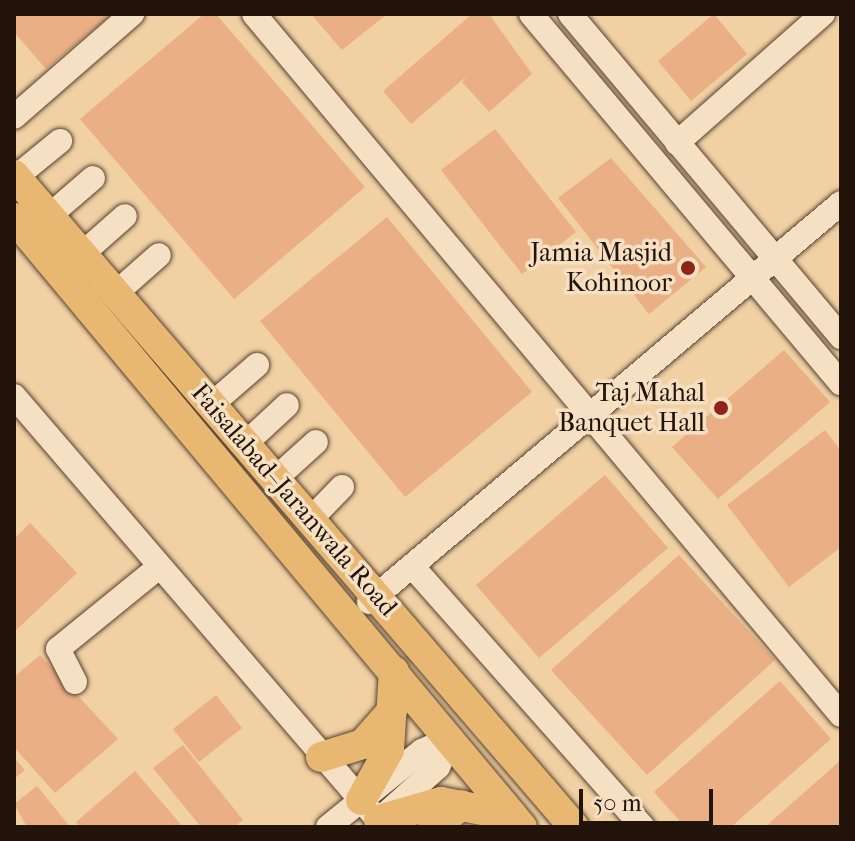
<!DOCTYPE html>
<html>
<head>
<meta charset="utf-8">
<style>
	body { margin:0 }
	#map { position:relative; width:855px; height:841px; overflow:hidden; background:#f1d0a3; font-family:"IM FELL French Canon",serif }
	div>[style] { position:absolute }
	.building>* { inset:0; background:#eaaf84 }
	.roads { filter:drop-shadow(0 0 2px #564231) drop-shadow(0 0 2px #564231) }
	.minor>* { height:24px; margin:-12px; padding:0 12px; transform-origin:12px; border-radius:12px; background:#f6e0c3 }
	.major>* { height:30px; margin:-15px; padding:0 15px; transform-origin:15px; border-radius:15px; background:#e8b872 }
	.dots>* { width:22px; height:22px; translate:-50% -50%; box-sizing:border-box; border:4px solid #f6e0c3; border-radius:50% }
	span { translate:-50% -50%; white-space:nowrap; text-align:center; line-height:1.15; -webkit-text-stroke:7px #f6e0c3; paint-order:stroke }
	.poi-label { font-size:26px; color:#22130b }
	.right { translate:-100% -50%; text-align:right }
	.street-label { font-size:26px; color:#22130b }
	.frame { position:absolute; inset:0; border:16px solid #22130b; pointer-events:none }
	.scale { position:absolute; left:579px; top:789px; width:134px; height:36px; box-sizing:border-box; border:4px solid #22130b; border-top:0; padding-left:10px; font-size:24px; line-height:28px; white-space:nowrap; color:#22130b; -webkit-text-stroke:6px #f6e0c3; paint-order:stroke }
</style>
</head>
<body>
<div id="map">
	<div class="building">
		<div style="clip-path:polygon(14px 14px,112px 14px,46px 69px,14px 32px)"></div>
		<div style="clip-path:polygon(204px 14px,216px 14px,365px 187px,234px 299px,80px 119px)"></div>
		<div style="clip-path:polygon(311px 14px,387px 14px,342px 50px)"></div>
		<div style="clip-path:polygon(472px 14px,489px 14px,532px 74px,489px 112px,462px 82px,468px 75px,411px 124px,383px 91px)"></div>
		<div style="clip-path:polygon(714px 14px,747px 54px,691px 101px,658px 61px)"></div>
		<div style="clip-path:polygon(495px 129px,576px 232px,522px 274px,441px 170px)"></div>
		<div style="clip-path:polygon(611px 158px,706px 267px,649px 314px,558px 198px)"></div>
		<div style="clip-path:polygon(387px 217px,532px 392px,405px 497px,260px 321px)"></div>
		<div style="clip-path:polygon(784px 350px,830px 402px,718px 499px,672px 447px)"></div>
		<div style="clip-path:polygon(825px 430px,841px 451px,841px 547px,789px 587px,727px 505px)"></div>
		<div style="clip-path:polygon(605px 475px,668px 548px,539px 658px,476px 585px)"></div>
		<div style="clip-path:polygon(30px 523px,77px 573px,14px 632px,14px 539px)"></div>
		<div style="clip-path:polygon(679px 555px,775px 660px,647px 775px,551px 670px)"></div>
		<div style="clip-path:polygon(40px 655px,118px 739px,55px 793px,14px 747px,14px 677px)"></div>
		<div style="clip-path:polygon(780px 681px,831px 739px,731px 827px,685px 827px,654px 792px)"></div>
		<div style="clip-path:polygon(216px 695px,242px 728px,199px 762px,173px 729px)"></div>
		<div style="clip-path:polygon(183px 745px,243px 820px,234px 827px,201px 827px,153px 768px)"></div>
		<div style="clip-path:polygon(14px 758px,25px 770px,14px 779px)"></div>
		<div style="clip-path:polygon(841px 760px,841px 827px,765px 827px)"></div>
		<div style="clip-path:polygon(135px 771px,183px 827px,80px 827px,76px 822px)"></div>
		<div style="clip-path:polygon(37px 786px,70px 827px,27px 827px,14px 804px)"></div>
	</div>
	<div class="roads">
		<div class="minor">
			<div style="left:254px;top:14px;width:914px;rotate:50.06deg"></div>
			<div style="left:531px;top:14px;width:482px;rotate:50deg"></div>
			<div style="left:570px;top:14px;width:422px;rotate:50deg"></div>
			<div style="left:14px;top:117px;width:157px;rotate:-41.1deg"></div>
			<div style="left:677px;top:143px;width:195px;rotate:-41.5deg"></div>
			<div style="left:16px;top:177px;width:57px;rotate:-39.3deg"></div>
			<div style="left:49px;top:216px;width:58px;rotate:-40.8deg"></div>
			<div style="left:82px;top:254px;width:57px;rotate:-41.5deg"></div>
			<div style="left:116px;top:293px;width:57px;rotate:-41.5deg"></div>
			<div style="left:14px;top:396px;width:550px;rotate:49.35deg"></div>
			<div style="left:211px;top:405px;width:61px;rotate:-41deg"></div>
			<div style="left:245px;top:444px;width:57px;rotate:-42.9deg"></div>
			<div style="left:275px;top:479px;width:55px;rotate:-42.1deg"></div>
			<div style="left:310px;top:520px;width:46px;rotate:-45.9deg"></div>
			<div style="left:412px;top:566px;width:349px;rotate:48.5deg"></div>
			<div style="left:369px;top:602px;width:618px;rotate:-40.21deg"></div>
			<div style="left:75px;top:682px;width:37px;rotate:-117deg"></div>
			<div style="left:58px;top:649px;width:130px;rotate:-39.1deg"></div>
			<div style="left:380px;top:819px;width:78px;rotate:-41.9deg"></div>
			<div style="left:438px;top:767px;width:32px;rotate:-66deg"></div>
			<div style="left:328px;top:827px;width:121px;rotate:-39deg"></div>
			<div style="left:422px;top:751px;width:32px;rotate:-24deg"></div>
		</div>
		<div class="major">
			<div style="left:14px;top:175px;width:859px;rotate:49.34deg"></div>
			<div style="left:14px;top:218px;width:793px;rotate:50.17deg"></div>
			<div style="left:321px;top:757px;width:44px;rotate:-17.2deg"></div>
			<div style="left:363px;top:744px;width:44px;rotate:-48.7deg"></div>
			<div style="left:361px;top:800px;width:57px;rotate:-60.8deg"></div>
			<div style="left:389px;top:750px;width:79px;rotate:-86.4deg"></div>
			<div style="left:379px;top:820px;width:65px;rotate:-16.2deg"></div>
			<div style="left:441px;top:802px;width:73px;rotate:11deg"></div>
			<div style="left:433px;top:827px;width:36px;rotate:-37deg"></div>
		</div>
	</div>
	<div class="dots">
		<div style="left:688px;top:268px;background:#8f2418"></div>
		<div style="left:721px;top:408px;background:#8f2418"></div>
	</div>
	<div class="poi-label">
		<span class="right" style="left:672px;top:268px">Jamia Masjid<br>Kohinoor</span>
		<span class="right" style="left:705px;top:408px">Taj Mahal<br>Banquet Hall</span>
	</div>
	<div class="street-label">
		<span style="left:294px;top:500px;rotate:49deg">Faisalabad–Jaranwala Road</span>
	</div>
	<div class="frame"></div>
	<div class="scale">50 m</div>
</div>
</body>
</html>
